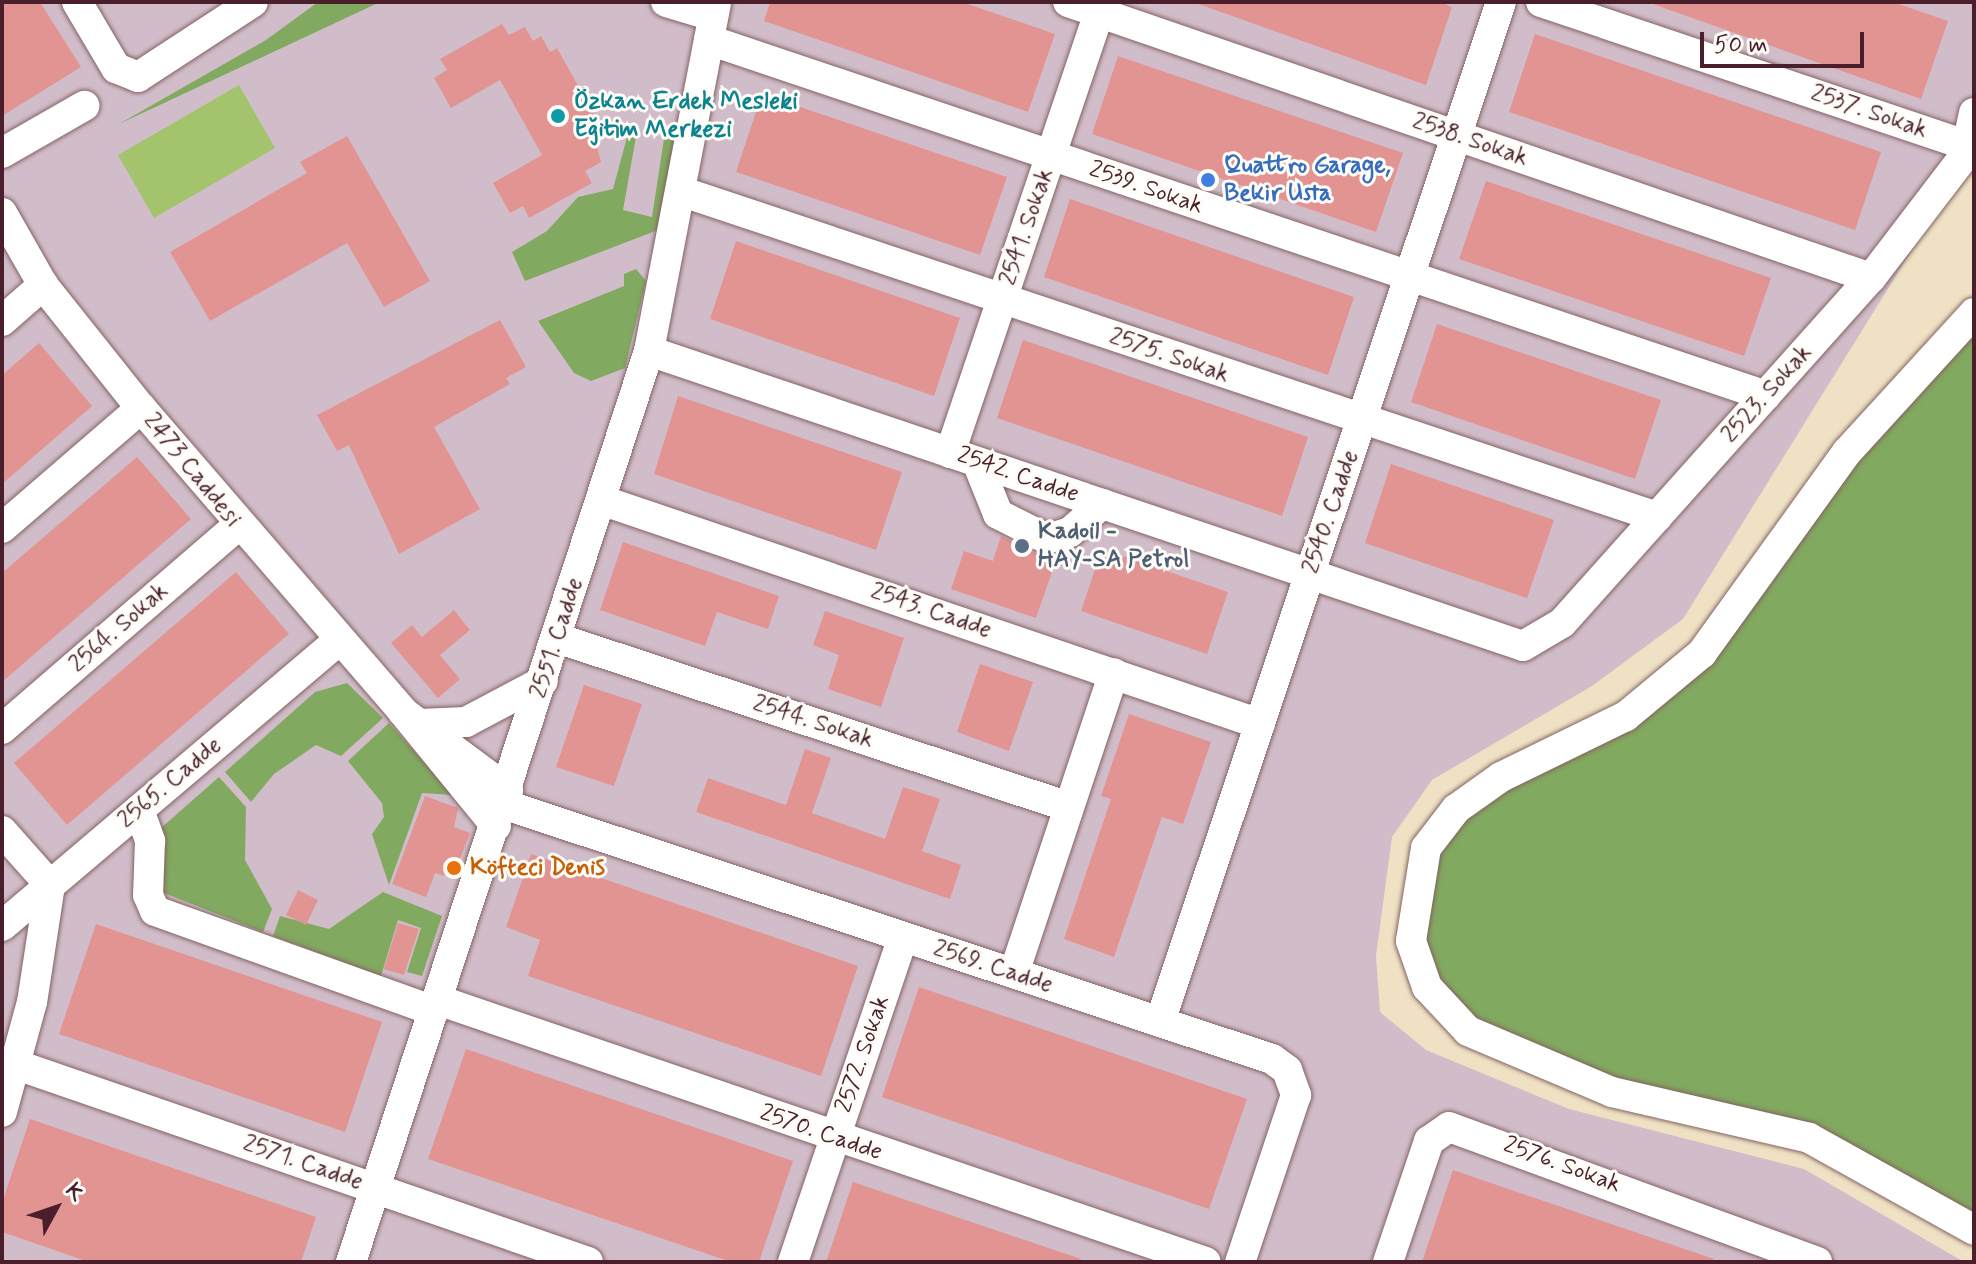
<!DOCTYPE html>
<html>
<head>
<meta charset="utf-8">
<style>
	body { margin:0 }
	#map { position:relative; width:1976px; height:1264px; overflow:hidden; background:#efe2c4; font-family:Mynerve,sans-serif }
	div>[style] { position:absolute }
	.industrial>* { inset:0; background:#d1bdca }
	.green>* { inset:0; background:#a3c36c }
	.forest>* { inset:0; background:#82a960 }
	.building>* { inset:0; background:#e29493 }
	.roads { filter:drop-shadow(0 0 2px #846361) drop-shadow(0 0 2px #846361) }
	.minor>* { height:30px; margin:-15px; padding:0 15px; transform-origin:15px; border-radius:15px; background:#fff }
	.dots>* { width:22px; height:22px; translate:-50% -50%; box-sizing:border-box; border:4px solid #fdfcf7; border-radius:50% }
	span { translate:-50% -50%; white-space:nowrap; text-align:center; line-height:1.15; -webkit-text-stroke:6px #fdfcf7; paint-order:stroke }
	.culture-label { font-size:24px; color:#0d838f; font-weight:700 }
	.left { translate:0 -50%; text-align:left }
	.street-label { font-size:24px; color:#4a1f2b }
	.shop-label { font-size:24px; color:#366cbe; font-weight:700 }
	.service-label { font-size:24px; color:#4e5e75; font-weight:700 }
	.food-label { font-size:24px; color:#c56008; font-weight:700 }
	.frame { position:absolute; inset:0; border:4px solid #4a1f2b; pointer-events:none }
	.north { position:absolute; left:16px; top:1168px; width:80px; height:80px; -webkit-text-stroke:6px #fdfcf7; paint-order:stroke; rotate:50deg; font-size:22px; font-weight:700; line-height:32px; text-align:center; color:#4a1f2b }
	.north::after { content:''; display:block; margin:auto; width:28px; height:36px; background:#4a1f2b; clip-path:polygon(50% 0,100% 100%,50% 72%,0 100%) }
	.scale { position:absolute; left:1700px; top:32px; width:164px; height:36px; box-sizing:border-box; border:4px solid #4a1f2b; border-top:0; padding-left:10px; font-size:24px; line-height:28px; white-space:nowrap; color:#4a1f2b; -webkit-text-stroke:6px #fdfcf7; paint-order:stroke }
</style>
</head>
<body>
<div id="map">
	<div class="industrial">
		<div style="clip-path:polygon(2px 2px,1974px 2px,1974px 150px,1683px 619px,1592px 686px,1432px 780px,1392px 837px,1376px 956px,1380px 1012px,1426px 1050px,1569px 1109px,1804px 1169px,1964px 1262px,2px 1262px)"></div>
	</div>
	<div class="green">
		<div style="clip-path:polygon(239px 85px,275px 148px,154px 218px,118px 155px)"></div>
	</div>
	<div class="forest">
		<div style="clip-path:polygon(318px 2px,380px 2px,119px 124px,266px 40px)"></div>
		<div style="clip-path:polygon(629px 130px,637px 131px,623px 210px,652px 217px,665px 132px,677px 134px,658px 230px,525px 281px,512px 252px,547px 231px,578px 197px,613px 189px)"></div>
		<div style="clip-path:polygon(636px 269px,646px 281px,625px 368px,591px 381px,574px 373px,538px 321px,624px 286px,624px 274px)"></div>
		<div style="clip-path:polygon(1974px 313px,1974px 1230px,1809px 1138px,1612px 1092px,1468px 1031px,1411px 941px,1426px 848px,1456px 809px,1657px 694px)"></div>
		<div style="clip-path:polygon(347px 683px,383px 718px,341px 756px,316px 745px,274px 774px,251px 802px,225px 772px,315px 692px)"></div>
		<div style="clip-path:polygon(389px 723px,453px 795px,422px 793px,389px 885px,372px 834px,384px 817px,382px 803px,348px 761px)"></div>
		<div style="clip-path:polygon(219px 777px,246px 807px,245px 860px,272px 909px,263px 932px,164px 893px,161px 828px)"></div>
		<div style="clip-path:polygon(383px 892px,442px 916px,422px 976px,407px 972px,421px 928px,398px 920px,381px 976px,273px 936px,280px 916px,329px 929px)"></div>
	</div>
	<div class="building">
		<div style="clip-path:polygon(2px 2px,40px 2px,81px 67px,2px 116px)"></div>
		<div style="clip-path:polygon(770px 2px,962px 2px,1055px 34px,1028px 112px,764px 21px)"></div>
		<div style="clip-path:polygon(1193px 2px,1439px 2px,1452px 7px,1426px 85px)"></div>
		<div style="clip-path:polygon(1647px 2px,1893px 2px,1948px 21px,1921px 99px)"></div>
		<div style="clip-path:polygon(502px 24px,509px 35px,525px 27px,533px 41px,541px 36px,550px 52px,557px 48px,599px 123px,592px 128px,601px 162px,585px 171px,592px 183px,529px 218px,523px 206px,510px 213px,493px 183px,542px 155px,500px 80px,451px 108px,434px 78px,447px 70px,440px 59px)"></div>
		<div style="clip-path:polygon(1535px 34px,1881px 152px,1855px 230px,1509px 112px)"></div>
		<div style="clip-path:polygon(1118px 56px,1403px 153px,1376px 232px,1092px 134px)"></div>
		<div style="clip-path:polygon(762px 94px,1007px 177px,980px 255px,736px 172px)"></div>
		<div style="clip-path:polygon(347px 136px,430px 281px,384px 307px,347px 243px,210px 321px,170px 252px,307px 173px,300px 162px)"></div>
		<div style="clip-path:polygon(1486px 181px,1771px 278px,1744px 356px,1459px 259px)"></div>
		<div style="clip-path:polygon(1070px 199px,1354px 297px,1328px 375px,1044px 277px)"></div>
		<div style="clip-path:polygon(736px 241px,960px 318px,934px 396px,710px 319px)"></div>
		<div style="clip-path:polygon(500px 320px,526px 367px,506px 378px,510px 384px,434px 427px,480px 509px,399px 554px,349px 445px,337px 451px,317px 415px)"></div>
		<div style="clip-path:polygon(1437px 324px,1661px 400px,1635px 479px,1411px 402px)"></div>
		<div style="clip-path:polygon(1023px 340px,1308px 437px,1282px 516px,997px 418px)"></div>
		<div style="clip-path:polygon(39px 343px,92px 406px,2px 484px,2px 375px)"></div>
		<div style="clip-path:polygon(678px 396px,902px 472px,876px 550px,654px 474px)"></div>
		<div style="clip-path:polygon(137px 457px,191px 519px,2px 682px,2px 573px)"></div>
		<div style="clip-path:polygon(1391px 464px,1554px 520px,1527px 598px,1365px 543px)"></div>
		<div style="clip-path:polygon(1001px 536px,1039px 555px,1058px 555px,1036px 618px,951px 589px,964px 551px,993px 561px)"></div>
		<div style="clip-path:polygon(623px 542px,779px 596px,768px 629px,717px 612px,705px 646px,600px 610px)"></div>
		<div style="clip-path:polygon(1102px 549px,1228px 592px,1207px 654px,1081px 611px)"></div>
		<div style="clip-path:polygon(236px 572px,289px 634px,67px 825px,14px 763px)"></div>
		<div style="clip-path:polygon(454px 610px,470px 630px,440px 655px,460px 679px,438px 698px,391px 643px,412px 625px,422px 637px)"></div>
		<div style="clip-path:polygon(825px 611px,904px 638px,881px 707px,828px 689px,839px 655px,813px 645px)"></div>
		<div style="clip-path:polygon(980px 664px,1033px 682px,1009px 751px,957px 732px)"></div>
		<div style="clip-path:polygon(584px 685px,642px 704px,614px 786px,556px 767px)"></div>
		<div style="clip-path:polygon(1129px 714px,1211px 742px,1183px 824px,1162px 817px,1114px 957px,1064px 939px,1111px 799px,1101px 796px)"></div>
		<div style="clip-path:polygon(805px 749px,831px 758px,812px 813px,885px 839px,903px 787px,940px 799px,922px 851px,961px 865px,950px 899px,696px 812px,708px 778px,786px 805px)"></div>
		<div style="clip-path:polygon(425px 796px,458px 808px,454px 827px,470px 833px,459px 861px,450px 858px,444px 876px,435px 873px,426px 897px,392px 884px)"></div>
		<div style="clip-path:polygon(531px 854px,858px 966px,821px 1076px,528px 976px,540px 940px,506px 927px)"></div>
		<div style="clip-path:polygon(298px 890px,318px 900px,306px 925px,286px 915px)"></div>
		<div style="clip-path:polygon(398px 923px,419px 929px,404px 975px,384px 969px)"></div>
		<div style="clip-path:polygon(96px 924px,382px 1022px,345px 1132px,59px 1034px)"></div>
		<div style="clip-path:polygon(919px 987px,1247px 1099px,1209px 1209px,882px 1097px)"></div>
		<div style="clip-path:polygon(466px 1049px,793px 1161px,759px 1262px,731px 1262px,428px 1159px)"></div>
		<div style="clip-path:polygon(30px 1119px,316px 1217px,301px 1262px,89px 1262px,2px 1232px,2px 1203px)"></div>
		<div style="clip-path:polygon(1453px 1170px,1714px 1259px,1713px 1262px,1422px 1262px)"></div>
		<div style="clip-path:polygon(853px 1182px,1081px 1259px,1080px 1262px,826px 1262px)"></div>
	</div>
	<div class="roads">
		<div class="minor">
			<div style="left:77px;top:2px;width:77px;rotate:59.4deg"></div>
			<div style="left:116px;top:68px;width:24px;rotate:22deg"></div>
			<div style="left:138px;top:77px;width:137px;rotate:-33.1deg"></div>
			<div style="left:666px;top:2px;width:49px;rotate:16.6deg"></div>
			<div style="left:1068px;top:2px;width:849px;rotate:18.97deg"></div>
			<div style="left:1541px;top:2px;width:451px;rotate:18.6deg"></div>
			<div style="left:709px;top:40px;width:1115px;rotate:18.61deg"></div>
			<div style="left:2px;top:153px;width:95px;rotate:-29.8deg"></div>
			<div style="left:683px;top:192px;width:1027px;rotate:18.45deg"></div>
			<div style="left:2px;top:213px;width:83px;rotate:60.3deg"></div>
			<div style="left:43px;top:285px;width:157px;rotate:51.5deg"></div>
			<div style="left:141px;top:408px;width:401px;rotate:49.2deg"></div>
			<div style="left:1974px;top:313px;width:188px;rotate:132.4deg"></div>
			<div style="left:1847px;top:452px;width:248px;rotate:125.8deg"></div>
			<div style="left:1702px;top:653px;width:99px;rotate:140.3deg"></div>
			<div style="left:1626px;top:716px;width:139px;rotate:154deg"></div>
			<div style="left:1501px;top:777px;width:55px;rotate:144.6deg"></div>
			<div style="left:1456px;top:809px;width:49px;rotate:127.6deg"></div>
			<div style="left:1426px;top:848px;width:94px;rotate:99.2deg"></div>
			<div style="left:1411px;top:941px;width:49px;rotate:70.8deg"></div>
			<div style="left:1427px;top:987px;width:60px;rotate:47deg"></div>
			<div style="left:1468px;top:1031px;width:156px;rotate:23deg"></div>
			<div style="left:1612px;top:1092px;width:202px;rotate:13.1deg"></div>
			<div style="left:1809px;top:1138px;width:189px;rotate:29.1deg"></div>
			<div style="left:2px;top:321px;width:55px;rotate:-41.3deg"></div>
			<div style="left:649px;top:351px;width:922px;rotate:18.65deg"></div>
			<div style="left:1523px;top:646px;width:45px;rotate:-30.5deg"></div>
			<div style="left:1562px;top:623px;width:463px;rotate:-48.2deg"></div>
			<div style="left:1871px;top:278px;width:155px;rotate:-52.6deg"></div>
			<div style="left:1965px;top:155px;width:43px;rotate:-77.9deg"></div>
			<div style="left:950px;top:453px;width:476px;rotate:-71.3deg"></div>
			<div style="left:977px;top:462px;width:56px;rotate:68deg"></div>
			<div style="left:998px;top:514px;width:55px;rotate:27deg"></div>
			<div style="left:1047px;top:539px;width:24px;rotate:-17deg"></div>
			<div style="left:1070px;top:532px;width:43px;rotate:-41.2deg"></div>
			<div style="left:601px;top:500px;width:696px;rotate:18.77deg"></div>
			<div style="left:2px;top:528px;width:184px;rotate:-40.8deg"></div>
			<div style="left:557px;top:638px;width:539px;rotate:18.27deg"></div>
			<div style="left:420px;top:724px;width:46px;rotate:-2.5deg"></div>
			<div style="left:466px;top:722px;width:87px;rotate:-28deg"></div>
			<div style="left:2px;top:729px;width:311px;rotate:-40.8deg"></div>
			<div style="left:503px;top:804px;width:810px;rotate:18.35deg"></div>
			<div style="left:1272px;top:1059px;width:19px;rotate:36deg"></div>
			<div style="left:1287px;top:1070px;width:27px;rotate:70deg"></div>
			<div style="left:1296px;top:1095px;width:176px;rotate:108.5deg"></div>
			<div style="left:139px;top:810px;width:33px;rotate:70deg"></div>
			<div style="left:150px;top:841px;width:54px;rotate:92.1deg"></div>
			<div style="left:148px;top:895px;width:17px;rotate:66deg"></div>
			<div style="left:155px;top:911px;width:296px;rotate:19.7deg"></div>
			<div style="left:496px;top:826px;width:147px;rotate:-129.2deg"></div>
			<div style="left:403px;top:712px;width:131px;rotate:36.6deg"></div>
			<div style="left:2px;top:831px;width:72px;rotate:48.4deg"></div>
			<div style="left:50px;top:885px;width:118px;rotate:98.7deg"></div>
			<div style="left:32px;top:1002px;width:114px;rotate:105.3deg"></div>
			<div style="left:2px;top:926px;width:441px;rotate:-40.3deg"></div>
			<div style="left:1014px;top:973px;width:316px;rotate:-71.6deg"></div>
			<div style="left:438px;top:1000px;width:811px;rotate:18.84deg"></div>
			<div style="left:1160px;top:1022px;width:1075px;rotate:-71.51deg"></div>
			<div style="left:17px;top:1065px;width:604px;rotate:19.03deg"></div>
			<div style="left:351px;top:1262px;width:959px;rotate:-71.89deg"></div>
			<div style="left:649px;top:351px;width:355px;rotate:-79.1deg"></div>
			<div style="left:793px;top:1262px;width:343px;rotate:-71.3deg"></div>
			<div style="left:1388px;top:1262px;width:128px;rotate:-71.3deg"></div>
			<div style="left:1429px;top:1141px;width:24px;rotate:-35deg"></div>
			<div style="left:1449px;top:1127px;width:392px;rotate:20.1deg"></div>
		</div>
	</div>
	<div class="dots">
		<div style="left:558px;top:116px;background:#0f9aa8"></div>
		<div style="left:1208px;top:180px;background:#3f7fe0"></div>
		<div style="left:1022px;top:546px;background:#5c6f8a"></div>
		<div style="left:454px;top:868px;background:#e8710a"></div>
	</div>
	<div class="culture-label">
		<span class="left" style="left:574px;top:116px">Özkan Erdek Mesleki<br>Eğitim Merkezi</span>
	</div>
	<div class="street-label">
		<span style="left:1869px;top:112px;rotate:19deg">2537. Sokak</span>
		<span style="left:1470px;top:140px;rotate:19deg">2538. Sokak</span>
		<span style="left:1146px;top:188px;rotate:19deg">2539. Sokak</span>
		<span style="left:1027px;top:227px;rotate:-71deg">2541. Sokak</span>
		<span style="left:1169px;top:356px;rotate:19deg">2575. Sokak</span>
		<span style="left:1767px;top:394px;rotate:-48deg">2523. Sokak</span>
		<span style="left:192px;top:470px;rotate:51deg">2473 Caddesi</span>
		<span style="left:1018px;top:475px;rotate:19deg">2542. Cadde</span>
		<span style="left:1331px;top:512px;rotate:-71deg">2540. Cadde</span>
		<span style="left:931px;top:611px;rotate:19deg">2543. Cadde</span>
		<span style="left:119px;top:628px;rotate:-41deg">2564. Sokak</span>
		<span style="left:557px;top:638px;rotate:-72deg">2551. Cadde</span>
		<span style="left:813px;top:722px;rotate:18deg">2544. Sokak</span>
		<span style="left:170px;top:783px;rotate:-40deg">2565. Cadde</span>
		<span style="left:993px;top:967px;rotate:18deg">2569. Cadde</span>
		<span style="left:863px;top:1054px;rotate:-71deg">2572. Sokak</span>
		<span style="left:821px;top:1133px;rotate:19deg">2570. Cadde</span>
		<span style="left:303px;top:1163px;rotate:19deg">2571. Cadde</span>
		<span style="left:1562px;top:1165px;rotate:20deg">2576. Sokak</span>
	</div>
	<div class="shop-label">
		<span class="left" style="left:1224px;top:180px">Quattro Garage,<br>Bekir Usta</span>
	</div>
	<div class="service-label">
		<span class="left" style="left:1038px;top:546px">Kadoil -<br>HAY-SA Petrol</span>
	</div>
	<div class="food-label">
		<span class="left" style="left:470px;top:868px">Köfteci Denis</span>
	</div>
	<div class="frame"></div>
	<div class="north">K</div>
	<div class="scale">50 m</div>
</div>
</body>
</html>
